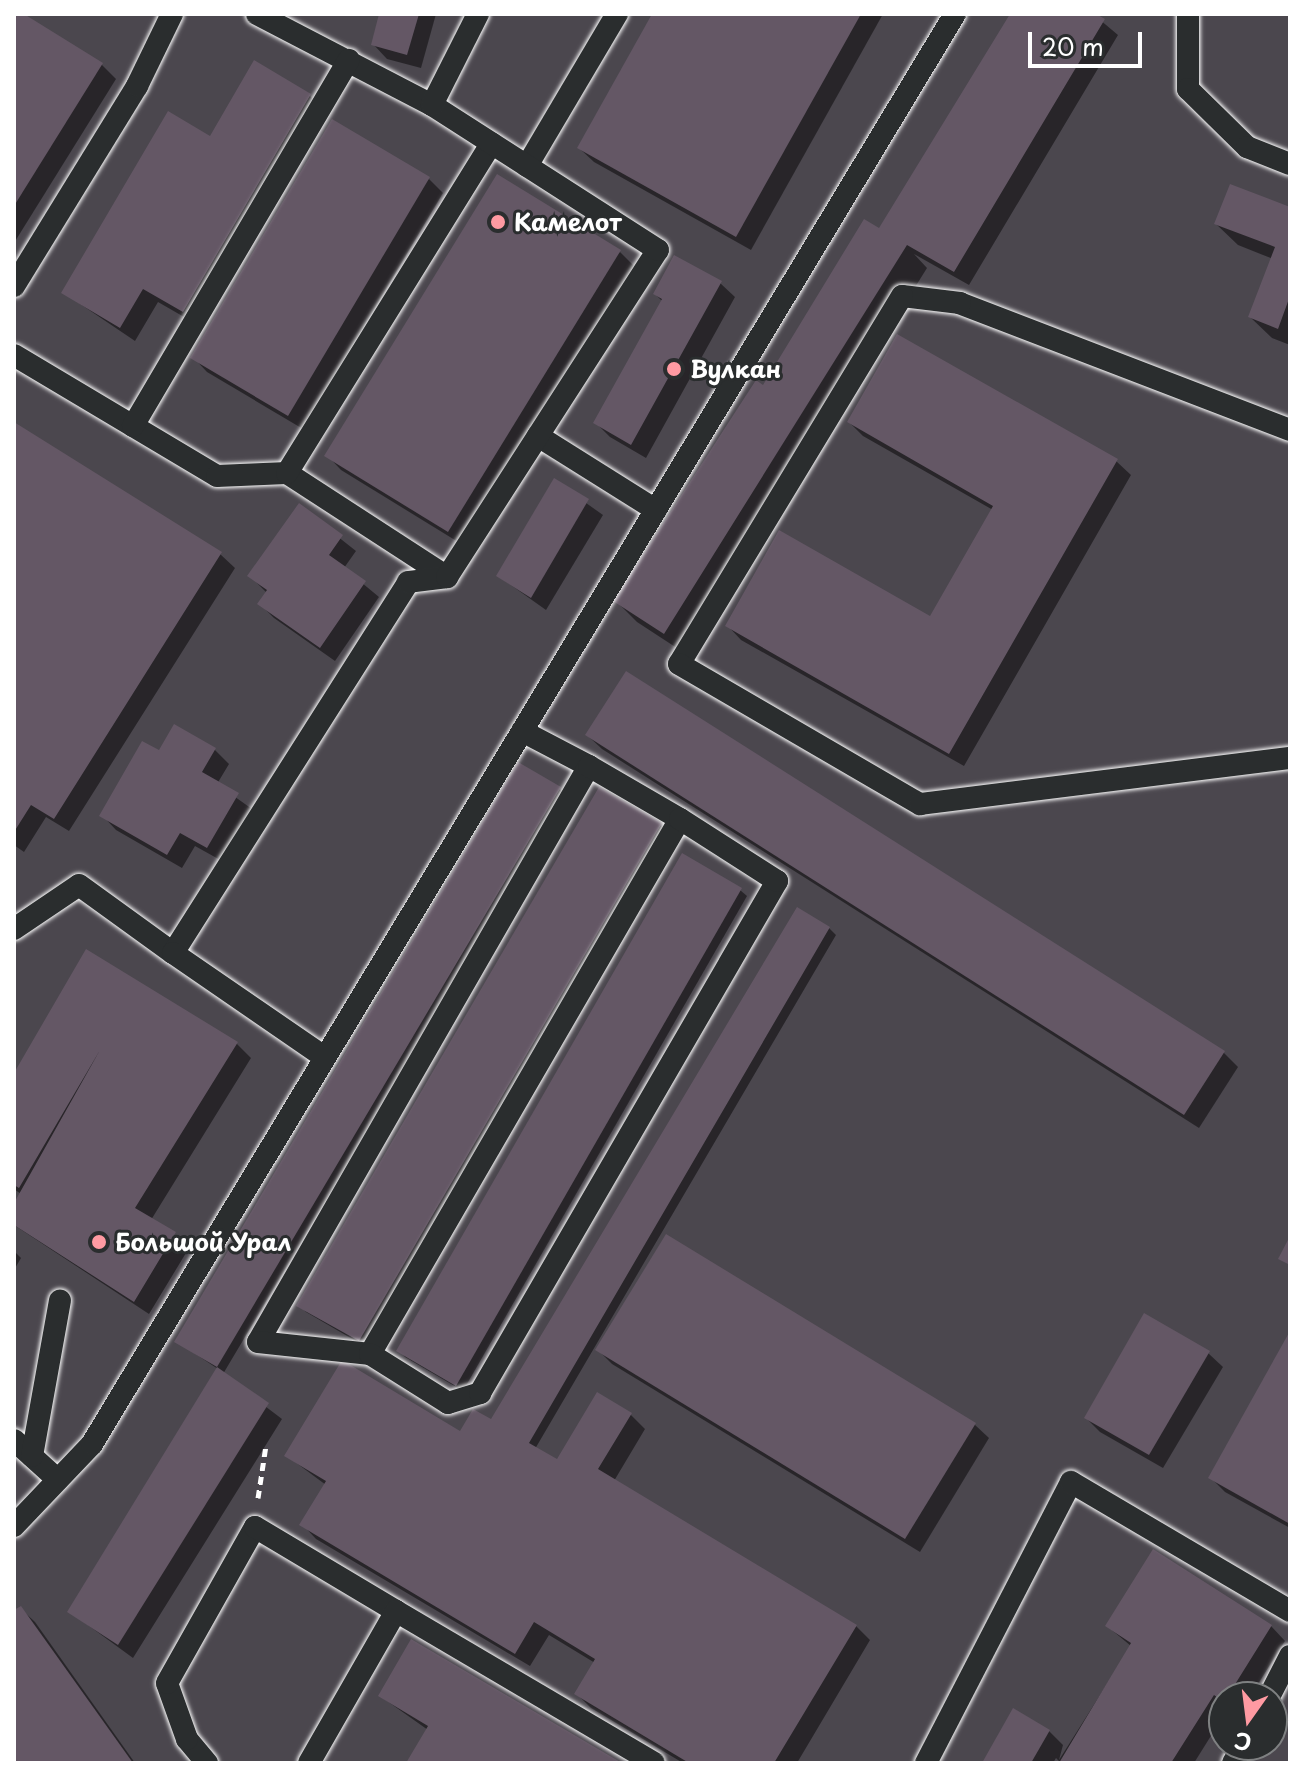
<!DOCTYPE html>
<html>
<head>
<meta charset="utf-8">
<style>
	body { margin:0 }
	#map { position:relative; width:1304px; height:1777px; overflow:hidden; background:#3b3a3e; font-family:"Playpen Sans",sans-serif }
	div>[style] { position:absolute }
	.built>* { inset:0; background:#4b474e }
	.shadow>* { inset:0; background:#0007 }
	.building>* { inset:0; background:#645765 }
	.path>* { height:5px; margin-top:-2.5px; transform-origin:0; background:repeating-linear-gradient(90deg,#fff 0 8px,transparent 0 14px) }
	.roads { filter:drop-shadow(0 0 2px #fff) drop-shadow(0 0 2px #fff) }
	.service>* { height:22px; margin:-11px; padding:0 11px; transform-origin:11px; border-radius:11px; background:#2a2d2e }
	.dots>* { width:22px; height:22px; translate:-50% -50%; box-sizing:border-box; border:4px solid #2a2d2e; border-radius:50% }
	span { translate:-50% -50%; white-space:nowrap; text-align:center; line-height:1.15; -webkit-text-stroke:6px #2a2d2e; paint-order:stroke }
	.poi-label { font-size:24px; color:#fff; font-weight:700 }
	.left { translate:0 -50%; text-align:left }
	.frame { position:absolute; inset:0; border:16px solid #fff; pointer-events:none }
	.north { position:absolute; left:1208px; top:1681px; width:80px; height:80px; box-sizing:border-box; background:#2a2d2e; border:2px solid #7f8182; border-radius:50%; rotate:194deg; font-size:22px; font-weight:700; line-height:32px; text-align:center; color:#fff }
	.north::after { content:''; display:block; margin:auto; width:28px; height:36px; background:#ff9aa2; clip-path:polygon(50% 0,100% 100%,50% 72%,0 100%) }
	.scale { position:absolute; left:1028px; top:32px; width:114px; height:36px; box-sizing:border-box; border:4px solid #fff; border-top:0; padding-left:10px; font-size:24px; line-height:28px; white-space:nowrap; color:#fff; -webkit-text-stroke:6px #2a2d2e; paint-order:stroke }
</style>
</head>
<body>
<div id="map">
	<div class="built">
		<div style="clip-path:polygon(evenodd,14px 14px,1290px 14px,1290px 1763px,14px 1763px,14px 14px,1224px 1697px,1272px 1697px,1272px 1745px,1224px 1745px,1224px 1697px)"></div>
	</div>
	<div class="shadow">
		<div style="clip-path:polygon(17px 14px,102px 65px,116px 79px,14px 243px)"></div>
		<div style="clip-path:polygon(381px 14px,436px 14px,421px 68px,387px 59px,373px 44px)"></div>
		<div style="clip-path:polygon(654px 14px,883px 14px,751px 250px,594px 162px,579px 148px)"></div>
		<div style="clip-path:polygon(1012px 14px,1093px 14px,1118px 35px,969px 285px,914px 254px,927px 268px,686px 654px,637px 622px,616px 601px,879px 230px)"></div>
		<div style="clip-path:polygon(310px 96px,324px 110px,198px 325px,158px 302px,135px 341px,64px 293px,210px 138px)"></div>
		<div style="clip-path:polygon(429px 179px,443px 193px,303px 429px,207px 372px,193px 357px)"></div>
		<div style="clip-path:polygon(1290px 209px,1290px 345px,1272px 338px,1250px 317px,1273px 259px,1238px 245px,1216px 224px)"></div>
		<div style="clip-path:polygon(620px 252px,634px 266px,463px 545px,341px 470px,327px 455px)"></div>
		<div style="clip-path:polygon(720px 283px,735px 297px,646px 458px,610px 437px,596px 423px,663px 302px,655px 294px)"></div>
		<div style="clip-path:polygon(849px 422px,1116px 461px,1131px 475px,964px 766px,741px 640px,727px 625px,931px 619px,993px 510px,863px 436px)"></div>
		<div style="clip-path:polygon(14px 424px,220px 554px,235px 568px,69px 831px,46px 817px,24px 852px,14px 845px)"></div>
		<div style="clip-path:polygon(555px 481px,603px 515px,546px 610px,498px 576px)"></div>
		<div style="clip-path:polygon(299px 506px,356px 551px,344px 568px,379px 597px,335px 661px,274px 618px,260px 604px,267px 593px,250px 576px)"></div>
		<div style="clip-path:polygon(587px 735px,1224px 1053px,1238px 1067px,1199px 1128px,602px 749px)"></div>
		<div style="clip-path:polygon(214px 749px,229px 764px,217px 784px,252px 809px,222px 861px,195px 846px,182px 868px,116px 830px,102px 815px,160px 753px)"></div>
		<div style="clip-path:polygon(560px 789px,566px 796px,223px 1374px,282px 1419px,133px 1658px,70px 1612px,218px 1369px,176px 1341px)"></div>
		<div style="clip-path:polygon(661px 825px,667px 831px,366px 1347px,306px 1312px,299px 1305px)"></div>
		<div style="clip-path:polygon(740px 890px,747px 896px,463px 1391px,405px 1357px,399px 1350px)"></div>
		<div style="clip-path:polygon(829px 928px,836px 935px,535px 1449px,558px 1462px,630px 1414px,645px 1429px,614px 1481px,856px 1626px,870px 1640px,797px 1763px,683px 1763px,591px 1708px,577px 1694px,595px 1663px,549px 1635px,530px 1666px,316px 1539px,302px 1524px,326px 1485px,287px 1456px,499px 1427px)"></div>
		<div style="clip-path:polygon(87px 952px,237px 1044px,251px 1058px,151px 1220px,189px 1248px,149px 1314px,14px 1225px,14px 1207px,21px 1194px,14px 1189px,14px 1077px)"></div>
		<div style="clip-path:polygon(14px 1251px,21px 1258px,14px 1270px)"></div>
		<div style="clip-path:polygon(1290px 1335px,1290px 1528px,1225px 1492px,1211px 1478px)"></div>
		<div style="clip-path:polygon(598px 1350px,974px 1424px,989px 1438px,920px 1552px,612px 1364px)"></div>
		<div style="clip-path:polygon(1208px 1353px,1223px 1367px,1163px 1468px,1100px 1432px,1086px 1418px)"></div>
		<div style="clip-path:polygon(20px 1608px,35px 1622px,135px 1763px,14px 1763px,14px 1613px)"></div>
		<div style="clip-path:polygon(1107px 1626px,1271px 1626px,1285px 1641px,1250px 1697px,1224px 1697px,1224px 1715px,1194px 1763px,1061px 1763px,1056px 1758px,1053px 1763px,984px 1763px,1049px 1731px,1063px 1745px,1059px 1760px,1131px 1646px)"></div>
		<div style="clip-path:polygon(380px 1696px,618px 1763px,409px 1763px,428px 1730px)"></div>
	</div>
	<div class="building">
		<div style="clip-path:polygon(24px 14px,103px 63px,14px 206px,14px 15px)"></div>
		<div style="clip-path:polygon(379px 14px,419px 14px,407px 55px,371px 45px)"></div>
		<div style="clip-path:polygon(652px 14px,861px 14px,736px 237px,577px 148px)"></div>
		<div style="clip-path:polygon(1010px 14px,1096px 14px,1105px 19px,954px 272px,907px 245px,664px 634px,613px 601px,756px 380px,763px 385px,864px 219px,879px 228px)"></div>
		<div style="clip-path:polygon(254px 60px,311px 94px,183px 312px,143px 289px,120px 328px,61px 293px,168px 111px,210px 136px)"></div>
		<div style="clip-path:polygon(332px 119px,430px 177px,288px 416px,190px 358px)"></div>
		<div style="clip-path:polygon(497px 174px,621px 250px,448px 532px,324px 456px)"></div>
		<div style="clip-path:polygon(1230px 184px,1290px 207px,1290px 296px,1278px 329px,1248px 317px,1275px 247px,1214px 224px)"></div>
		<div style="clip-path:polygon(674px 255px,722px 281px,631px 445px,593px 423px,662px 299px,653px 294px)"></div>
		<div style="clip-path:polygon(897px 334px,1118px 459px,949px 754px,725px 626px,779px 530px,930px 616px,993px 506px,847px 422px)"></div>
		<div style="clip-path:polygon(14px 422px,222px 552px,54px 819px,31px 805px,14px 832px)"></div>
		<div style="clip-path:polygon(554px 478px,589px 499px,531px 598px,496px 576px)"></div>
		<div style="clip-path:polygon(299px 503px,343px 535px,329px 555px,366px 581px,320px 648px,257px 604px,267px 590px,247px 576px)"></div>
		<div style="clip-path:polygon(626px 671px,1225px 1051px,1184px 1115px,585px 735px)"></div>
		<div style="clip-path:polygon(174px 724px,216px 748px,202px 772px,239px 793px,207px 848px,180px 833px,167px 855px,99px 816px,142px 741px,159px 750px)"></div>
		<div style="clip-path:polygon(518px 762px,561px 787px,217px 1367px,174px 1342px)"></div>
		<div style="clip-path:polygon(599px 787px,662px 823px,359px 1341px,296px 1306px)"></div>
		<div style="clip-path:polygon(682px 853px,742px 888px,456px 1386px,396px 1351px)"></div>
		<div style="clip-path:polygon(797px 907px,830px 927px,529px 1443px,557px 1459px,597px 1392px,632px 1413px,598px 1469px,857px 1625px,774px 1763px,689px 1763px,574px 1694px,595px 1659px,534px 1622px,515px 1654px,299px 1525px,326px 1481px,284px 1456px,342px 1360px,460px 1431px,473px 1409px,491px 1419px)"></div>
		<div style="clip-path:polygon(86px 949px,238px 1042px,135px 1208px,176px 1232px,134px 1302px,14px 1225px,14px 1203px,100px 1050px,19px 1188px,14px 1185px,14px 1073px)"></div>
		<div style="clip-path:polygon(666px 1234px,976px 1423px,905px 1539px,595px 1350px)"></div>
		<div style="clip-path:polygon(1290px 1236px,1290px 1265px,1278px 1259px)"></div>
		<div style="clip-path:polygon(1144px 1313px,1210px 1351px,1149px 1455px,1084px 1418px)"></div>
		<div style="clip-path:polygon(1290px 1331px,1290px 1524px,1208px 1478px)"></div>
		<div style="clip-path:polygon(217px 1367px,269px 1403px,118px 1645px,67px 1612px)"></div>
		<div style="clip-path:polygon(1153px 1549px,1272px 1625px,1224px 1702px,1214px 1695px,1171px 1763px,1059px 1763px,1131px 1643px,1105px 1626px)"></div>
		<div style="clip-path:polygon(21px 1606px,133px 1763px,14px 1763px,14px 1610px)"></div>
		<div style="clip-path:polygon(411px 1639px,622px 1763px,406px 1763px,428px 1726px,378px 1696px)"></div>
		<div style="clip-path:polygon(1013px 1708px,1050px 1730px,1031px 1763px,982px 1763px)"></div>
	</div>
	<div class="path">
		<div style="left:258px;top:1498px;width:54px;rotate:-81.4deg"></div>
	</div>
	<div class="roads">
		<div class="service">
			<div style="left:257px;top:14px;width:197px;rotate:27.5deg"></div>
			<div style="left:1188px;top:14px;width:75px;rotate:90deg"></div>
			<div style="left:1188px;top:89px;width:83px;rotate:44.5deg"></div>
			<div style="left:1247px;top:147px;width:46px;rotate:21.6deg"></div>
			<div style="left:527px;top:166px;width:177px;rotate:-59.4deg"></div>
			<div style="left:14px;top:286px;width:235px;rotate:-58.4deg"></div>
			<div style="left:137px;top:86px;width:80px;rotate:-64.1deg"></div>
			<div style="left:14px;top:355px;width:236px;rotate:30.8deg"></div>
			<div style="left:217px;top:476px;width:70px;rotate:-2.5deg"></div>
			<div style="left:287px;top:473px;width:191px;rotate:33deg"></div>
			<div style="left:133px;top:426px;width:425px;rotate:-59.5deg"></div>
			<div style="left:1290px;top:430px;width:354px;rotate:-159deg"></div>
			<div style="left:960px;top:303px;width:58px;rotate:-173.1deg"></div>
			<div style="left:902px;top:296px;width:430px;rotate:121.2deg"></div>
			<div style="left:679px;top:664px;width:279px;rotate:30.2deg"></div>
			<div style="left:920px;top:804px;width:373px;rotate:-7.1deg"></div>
			<div style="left:538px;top:436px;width:139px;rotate:32.1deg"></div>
			<div style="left:287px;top:473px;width:388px;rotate:-58.2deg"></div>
			<div style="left:522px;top:731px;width:76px;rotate:27.6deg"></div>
			<div style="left:589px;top:766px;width:664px;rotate:119.88deg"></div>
			<div style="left:258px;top:1342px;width:113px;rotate:6.1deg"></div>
			<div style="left:370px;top:1354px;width:618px;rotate:-59.91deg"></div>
			<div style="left:680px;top:819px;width:105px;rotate:-149.8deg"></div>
			<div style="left:14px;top:929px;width:78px;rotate:-34.1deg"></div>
			<div style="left:79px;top:885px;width:116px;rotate:35.9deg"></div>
			<div style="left:173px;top:953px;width:439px;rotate:-57.6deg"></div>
			<div style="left:408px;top:582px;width:39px;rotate:-7deg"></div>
			<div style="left:447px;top:577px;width:389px;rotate:-57.2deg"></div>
			<div style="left:658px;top:250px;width:269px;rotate:-147.3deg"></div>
			<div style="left:432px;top:105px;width:102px;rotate:-63.2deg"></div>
			<div style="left:173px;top:953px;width:182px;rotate:34.5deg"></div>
			<div style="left:370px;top:1354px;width:92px;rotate:32.1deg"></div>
			<div style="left:448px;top:1403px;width:34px;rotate:-17deg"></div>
			<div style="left:480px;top:1393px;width:592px;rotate:-59.88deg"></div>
			<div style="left:777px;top:881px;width:115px;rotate:-147.4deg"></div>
			<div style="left:14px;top:1440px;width:59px;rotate:42.3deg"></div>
			<div style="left:32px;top:1456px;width:158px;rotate:-79.8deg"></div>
			<div style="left:14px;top:1526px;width:113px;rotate:-46.4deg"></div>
			<div style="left:92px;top:1444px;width:1670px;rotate:-58.89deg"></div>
			<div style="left:1269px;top:1697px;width:46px;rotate:-62.9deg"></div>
			<div style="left:207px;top:1763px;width:31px;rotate:-130deg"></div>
			<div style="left:187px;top:1739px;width:59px;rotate:-109.7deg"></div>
			<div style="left:167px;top:1683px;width:179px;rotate:-60.6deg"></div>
			<div style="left:255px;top:1527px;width:164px;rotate:30.8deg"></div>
			<div style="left:309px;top:1763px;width:175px;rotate:-60.2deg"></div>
			<div style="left:396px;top:1611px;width:299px;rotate:30.5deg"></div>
			<div style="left:926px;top:1763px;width:316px;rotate:-62.7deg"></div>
			<div style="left:1071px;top:1482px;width:254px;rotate:30.5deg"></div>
			<div style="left:1233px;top:1763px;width:21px;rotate:-59deg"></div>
		</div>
	</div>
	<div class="dots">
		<div style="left:498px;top:222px;background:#ff9aa2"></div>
		<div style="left:674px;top:369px;background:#ff9aa2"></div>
		<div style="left:99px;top:1242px;background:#ff9aa2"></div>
	</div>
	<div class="poi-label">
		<span class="left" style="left:514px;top:222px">Камелот</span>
		<span class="left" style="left:690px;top:369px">Вулкан</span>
		<span class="left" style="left:115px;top:1242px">Большой Урал</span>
	</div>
	<div class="frame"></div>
	<div class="north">С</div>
	<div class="scale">20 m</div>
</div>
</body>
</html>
